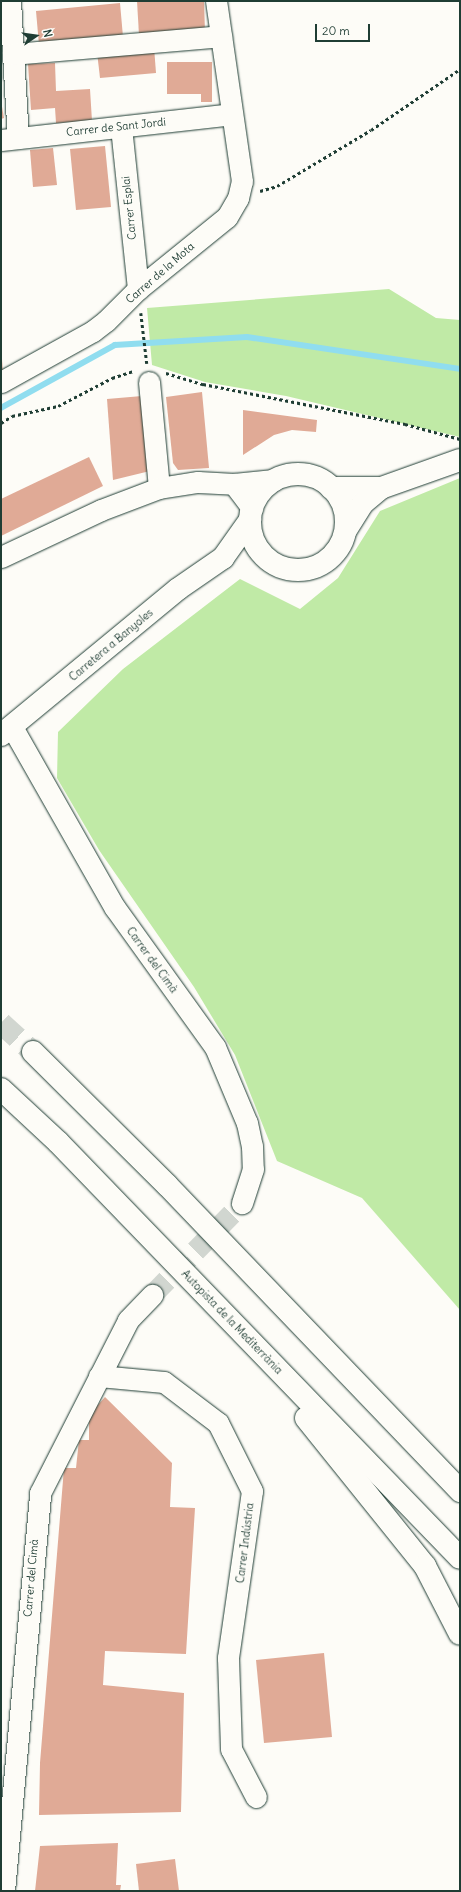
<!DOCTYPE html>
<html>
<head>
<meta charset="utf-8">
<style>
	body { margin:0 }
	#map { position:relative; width:461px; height:1892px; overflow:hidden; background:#fdfcf7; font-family:Delius,sans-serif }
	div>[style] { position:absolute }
	.green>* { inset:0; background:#c0eaa6 }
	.stream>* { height:5.5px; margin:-2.75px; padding:0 2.75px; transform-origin:2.75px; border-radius:2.75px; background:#90ddef }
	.building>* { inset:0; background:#e0aa96 }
	.minor-tunnel>* { height:21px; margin-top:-10.5px; transform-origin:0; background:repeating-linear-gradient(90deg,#d1d6d0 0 21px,transparent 0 31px) }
	.motorway-tunnel>* { height:22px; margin-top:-11px; transform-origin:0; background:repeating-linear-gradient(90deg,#d1d6d0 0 22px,transparent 0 33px) }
	.path>* { height:2.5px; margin-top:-1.25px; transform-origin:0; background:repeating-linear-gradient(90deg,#1f3d34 0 3px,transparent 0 6px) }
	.roads { filter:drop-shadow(0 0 1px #1f3d34) drop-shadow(0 0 1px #1f3d34) }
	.minor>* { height:21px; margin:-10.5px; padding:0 10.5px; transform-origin:10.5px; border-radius:10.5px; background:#fdfcf7 }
	.tertiary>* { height:22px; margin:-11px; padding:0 11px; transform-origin:11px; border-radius:11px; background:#fdfcf7 }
	.tertiary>.ring { margin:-11px; padding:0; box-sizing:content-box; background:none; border:22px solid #fdfcf7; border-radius:50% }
	.motorway>* { height:22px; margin:-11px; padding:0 11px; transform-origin:11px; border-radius:11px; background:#fdfcf7 }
	span { translate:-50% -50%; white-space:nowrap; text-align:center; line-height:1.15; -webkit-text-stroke:3px #fdfcf7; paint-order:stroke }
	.street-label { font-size:11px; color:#1f3d34 }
	.frame { position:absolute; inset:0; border:2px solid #1f3d34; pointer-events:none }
	.north { position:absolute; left:16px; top:16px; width:40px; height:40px; -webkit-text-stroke:3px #fdfcf7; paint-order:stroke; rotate:77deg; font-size:11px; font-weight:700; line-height:16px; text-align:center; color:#1f3d34 }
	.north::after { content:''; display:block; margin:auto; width:14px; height:18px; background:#1f3d34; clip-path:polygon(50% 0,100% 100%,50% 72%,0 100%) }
	.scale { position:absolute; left:315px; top:24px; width:55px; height:18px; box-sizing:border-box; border:2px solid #1f3d34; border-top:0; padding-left:5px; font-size:12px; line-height:14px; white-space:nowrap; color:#1f3d34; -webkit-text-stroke:3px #fdfcf7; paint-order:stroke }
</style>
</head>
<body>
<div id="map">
	<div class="green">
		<div style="clip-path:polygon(389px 289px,436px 318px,460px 320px,460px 437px,286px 396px,205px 382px,152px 365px,147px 308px)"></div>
		<div style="clip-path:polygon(460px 478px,460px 1310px,362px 1198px,277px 1161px,235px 1055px,194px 987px,99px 850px,57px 778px,58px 732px,123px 669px,240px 579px,300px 609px,338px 578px,380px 511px)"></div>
	</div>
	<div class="stream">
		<div style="left:1px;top:408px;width:130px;rotate:-28.9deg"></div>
		<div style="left:115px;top:345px;width:132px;rotate:-3.5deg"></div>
		<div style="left:247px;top:337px;width:215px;rotate:8.5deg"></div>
	</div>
	<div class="building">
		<div style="clip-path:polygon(137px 1px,204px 1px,205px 32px,139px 35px)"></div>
		<div style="clip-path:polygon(120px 3px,123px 37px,39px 45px,36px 11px)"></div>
		<div style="clip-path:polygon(154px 47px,156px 73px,100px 78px,97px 52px)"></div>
		<div style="clip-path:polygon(167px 62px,212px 62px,212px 102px,201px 102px,201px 94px,167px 94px)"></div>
		<div style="clip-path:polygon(55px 63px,56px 91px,90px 89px,92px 121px,56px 123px,55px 108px,31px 110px,28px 64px)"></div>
		<div style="clip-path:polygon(1px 101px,4px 118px,1px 119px)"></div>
		<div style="clip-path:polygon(105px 146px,111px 207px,76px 210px,70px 149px)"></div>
		<div style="clip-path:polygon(53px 148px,57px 185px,33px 187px,30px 150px)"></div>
		<div style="clip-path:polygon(1px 359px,2px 359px,3px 373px,1px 373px)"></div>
		<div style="clip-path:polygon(202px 392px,209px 468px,178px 470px,173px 463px,166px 397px)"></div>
		<div style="clip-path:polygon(142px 396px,150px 471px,113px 480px,107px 399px)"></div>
		<div style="clip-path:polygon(243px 410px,317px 420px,316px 432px,292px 430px,274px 435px,243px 455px)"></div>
		<div style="clip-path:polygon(89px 457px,103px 486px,1px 536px,1px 499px)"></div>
		<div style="clip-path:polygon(105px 1397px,172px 1463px,170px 1507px,195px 1508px,186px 1654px,105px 1651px,103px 1685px,184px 1693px,181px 1812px,39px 1815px,40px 1763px,64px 1468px,76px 1468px,79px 1440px,89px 1440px,89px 1415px)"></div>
		<div style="clip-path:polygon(324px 1653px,332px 1737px,264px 1743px,256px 1660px)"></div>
		<div style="clip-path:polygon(118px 1843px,116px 1885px,121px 1885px,120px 1891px,35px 1891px,40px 1846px)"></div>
		<div style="clip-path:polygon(175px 1859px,179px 1891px,139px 1891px,136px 1864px)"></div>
	</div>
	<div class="minor-tunnel">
		<div style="left:152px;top:1295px;width:129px;rotate:-45.6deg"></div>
	</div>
	<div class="motorway-tunnel">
		<div style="left:1px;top:1023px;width:43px;rotate:42.2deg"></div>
	</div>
	<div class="path">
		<div style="left:260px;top:191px;width:18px;rotate:-16deg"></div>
		<div style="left:277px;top:186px;width:109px;rotate:-30.8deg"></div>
		<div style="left:371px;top:130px;width:108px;rotate:-34.4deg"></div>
		<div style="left:141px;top:313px;width:51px;rotate:83.3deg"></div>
		<div style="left:166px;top:373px;width:39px;rotate:17deg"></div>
		<div style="left:203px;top:384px;width:206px;rotate:11.2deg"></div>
		<div style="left:405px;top:424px;width:57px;rotate:15.3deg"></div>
		<div style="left:1px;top:423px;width:13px;rotate:-32deg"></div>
		<div style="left:12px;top:416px;width:47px;rotate:-12.3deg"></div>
		<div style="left:58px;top:406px;width:61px;rotate:-27.4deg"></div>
		<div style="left:112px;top:378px;width:22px;rotate:-18deg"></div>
	</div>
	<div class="roads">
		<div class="minor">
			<div style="left:10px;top:1px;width:137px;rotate:86.7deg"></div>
			<div style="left:13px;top:54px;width:209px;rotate:-4.9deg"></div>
			<div style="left:121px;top:127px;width:163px;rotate:84deg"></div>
			<div style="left:1px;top:140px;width:232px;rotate:-6.4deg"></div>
			<div style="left:1px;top:382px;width:105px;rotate:-29deg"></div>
			<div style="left:93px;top:331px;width:16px;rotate:-38deg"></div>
			<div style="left:106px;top:321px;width:45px;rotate:-45deg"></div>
			<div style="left:138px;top:289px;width:114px;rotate:-39deg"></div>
			<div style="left:227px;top:217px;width:22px;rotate:-60deg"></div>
			<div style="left:238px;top:198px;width:17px;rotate:-77deg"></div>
			<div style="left:242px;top:181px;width:182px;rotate:-98.2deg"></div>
			<div style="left:149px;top:382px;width:106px;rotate:84.6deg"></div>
			<div style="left:234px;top:484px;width:30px;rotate:53deg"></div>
			<div style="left:1px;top:557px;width:110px;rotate:-25.2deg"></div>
			<div style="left:101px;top:510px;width:62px;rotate:-20.8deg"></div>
			<div style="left:159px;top:488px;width:39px;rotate:-9deg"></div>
			<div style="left:198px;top:482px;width:36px;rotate:3deg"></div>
			<div style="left:234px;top:484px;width:40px;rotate:-5.7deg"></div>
			<div style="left:12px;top:727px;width:208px;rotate:60.4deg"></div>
			<div style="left:115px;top:908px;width:171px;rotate:54.3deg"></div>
			<div style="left:215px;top:1047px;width:82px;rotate:67.2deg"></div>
			<div style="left:247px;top:1123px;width:24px;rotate:78deg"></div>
			<div style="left:252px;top:1146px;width:23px;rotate:88deg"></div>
			<div style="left:253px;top:1169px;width:36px;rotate:108deg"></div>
			<div style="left:99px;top:1376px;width:65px;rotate:5.3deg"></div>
			<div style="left:164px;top:1382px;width:68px;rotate:37.2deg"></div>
			<div style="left:218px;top:1423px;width:76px;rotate:63.4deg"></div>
			<div style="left:252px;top:1491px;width:169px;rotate:98.2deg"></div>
			<div style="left:228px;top:1658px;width:91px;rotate:88.1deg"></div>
			<div style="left:231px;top:1749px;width:54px;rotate:62.5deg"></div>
			<div style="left:4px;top:1891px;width:400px;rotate:-84.8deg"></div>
			<div style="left:40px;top:1493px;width:194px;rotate:-63deg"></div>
			<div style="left:128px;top:1320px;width:35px;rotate:-46deg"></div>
		</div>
		<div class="tertiary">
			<div class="ring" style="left:250px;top:474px;width:74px;height:74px"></div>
			<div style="left:331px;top:488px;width:50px"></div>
			<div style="left:381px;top:488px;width:84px;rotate:-19.5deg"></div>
			<div style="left:346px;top:530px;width:32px;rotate:-58deg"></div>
			<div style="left:363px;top:503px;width:23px;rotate:-40deg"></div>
			<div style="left:1px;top:735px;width:229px;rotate:-39.5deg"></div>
			<div style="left:178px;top:589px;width:55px;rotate:-34.6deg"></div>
			<div style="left:223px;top:558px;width:47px;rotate:-54.6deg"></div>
		</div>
		<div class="motorway">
			<div style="left:33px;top:1052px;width:189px;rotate:44.8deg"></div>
			<div style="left:167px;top:1185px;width:424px;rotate:46.2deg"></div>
			<div style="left:1px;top:1089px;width:78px;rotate:42.9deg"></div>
			<div style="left:58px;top:1142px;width:578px;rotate:45.98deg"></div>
			<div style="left:306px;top:1418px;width:190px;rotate:51.2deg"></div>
			<div style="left:425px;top:1566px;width:76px;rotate:62.8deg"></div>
		</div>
	</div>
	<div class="street-label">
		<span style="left:116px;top:127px;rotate:-6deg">Carrer de Sant Jordi</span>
		<span style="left:129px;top:208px;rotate:-96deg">Carrer Esplai</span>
		<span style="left:160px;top:273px;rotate:-41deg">Carrer de la Mota</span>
		<span style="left:111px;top:645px;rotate:-40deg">Carretera a Banyoles</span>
		<span style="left:152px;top:960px;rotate:54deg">Carrer del Cimà</span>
		<span style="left:232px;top:1322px;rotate:46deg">Autopista de la Mediterrània</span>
		<span style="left:245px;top:1543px;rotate:-83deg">Carrer Indústria</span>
		<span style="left:31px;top:1578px;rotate:-85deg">Carrer del Cimà</span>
	</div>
	<div class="frame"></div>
	<div class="north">N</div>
	<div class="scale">20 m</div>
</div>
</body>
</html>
